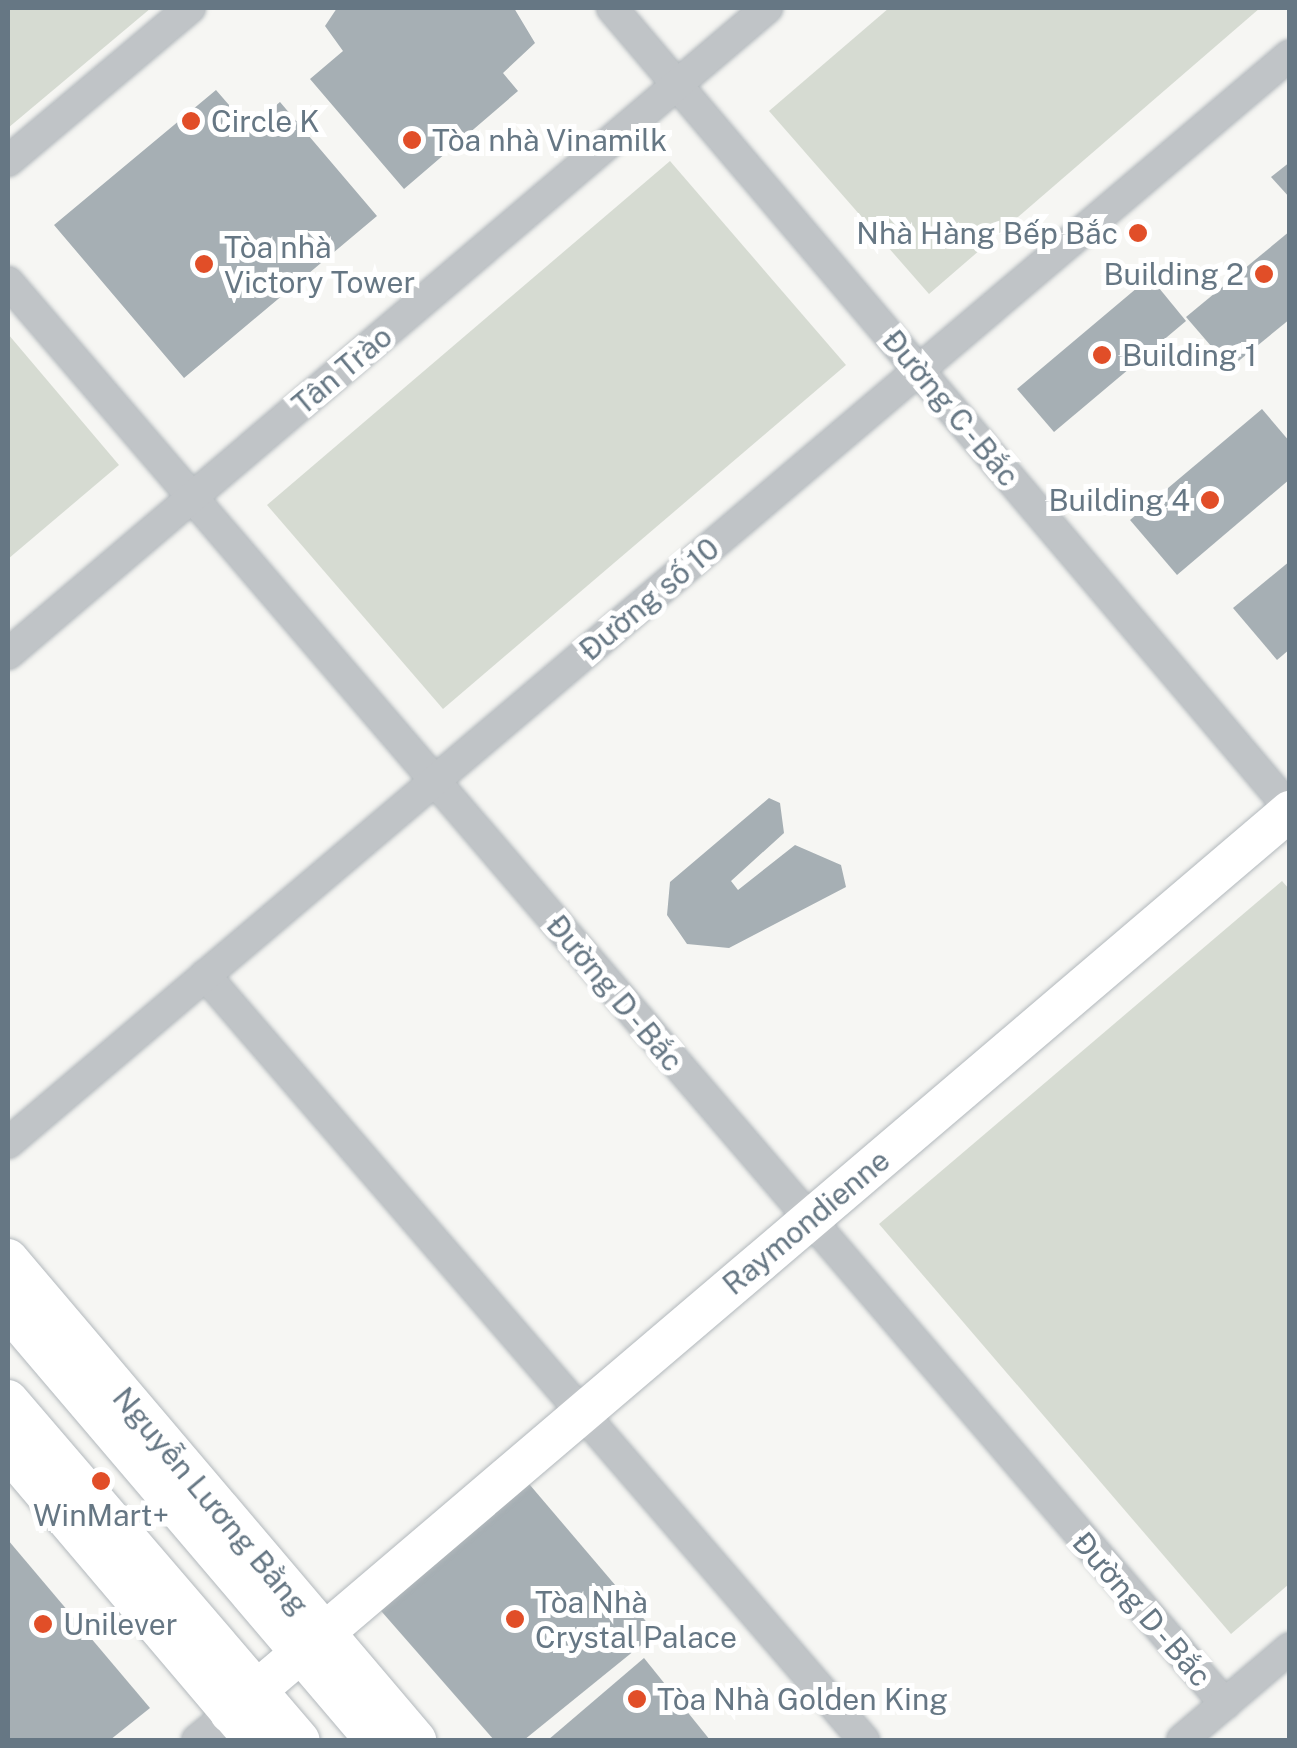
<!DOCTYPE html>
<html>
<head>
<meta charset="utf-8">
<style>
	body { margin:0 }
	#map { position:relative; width:1297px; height:1748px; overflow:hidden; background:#f6f6f3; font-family:"Public Sans",sans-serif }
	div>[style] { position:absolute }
	.green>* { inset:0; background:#d6dbd2 }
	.building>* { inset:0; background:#a6afb4 }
	.roads { filter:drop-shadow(0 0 2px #b2b8bc) drop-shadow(0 0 2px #b2b8bc) }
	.street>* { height:30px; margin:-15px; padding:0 15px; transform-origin:15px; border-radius:15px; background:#c0c4c7 }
	.secondary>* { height:40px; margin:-20px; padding:0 20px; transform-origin:20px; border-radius:20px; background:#fff }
	.dots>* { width:28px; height:28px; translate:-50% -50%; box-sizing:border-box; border:5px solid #fff; border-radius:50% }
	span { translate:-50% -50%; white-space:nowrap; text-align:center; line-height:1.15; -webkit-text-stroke:10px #fff; paint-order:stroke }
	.poi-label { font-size:30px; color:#667784 }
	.left { translate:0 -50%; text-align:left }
	.right { translate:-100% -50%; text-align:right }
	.street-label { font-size:30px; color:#667784 }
	.frame { position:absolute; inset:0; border:10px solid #667784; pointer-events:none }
</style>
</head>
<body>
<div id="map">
	<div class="green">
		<div style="clip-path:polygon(8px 8px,151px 8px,8px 128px)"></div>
		<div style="clip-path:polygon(889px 8px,1260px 8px,929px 294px,769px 111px)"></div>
		<div style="clip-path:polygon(670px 161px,846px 365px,443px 709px,267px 505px)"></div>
		<div style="clip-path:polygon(8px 334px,119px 465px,8px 559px)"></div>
		<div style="clip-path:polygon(1282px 881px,1290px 890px,1289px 1584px,1231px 1634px,879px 1224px)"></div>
	</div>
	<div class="building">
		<div style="clip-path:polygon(337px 8px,514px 8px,535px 43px,503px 73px,518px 91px,404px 189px,310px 79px,343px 51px,325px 26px)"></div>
		<div style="clip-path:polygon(216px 90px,249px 128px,280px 102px,377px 216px,184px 378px,54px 225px)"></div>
		<div style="clip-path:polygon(1290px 162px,1290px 198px,1271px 177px)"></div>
		<div style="clip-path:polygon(1290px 231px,1290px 319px,1230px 368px,1186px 317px)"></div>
		<div style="clip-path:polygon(1150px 277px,1186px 321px,1054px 432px,1017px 389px)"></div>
		<div style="clip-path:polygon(1262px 409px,1290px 442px,1290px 479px,1177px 575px,1130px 520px)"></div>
		<div style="clip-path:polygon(1290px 561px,1290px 649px,1277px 660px,1233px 608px)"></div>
		<div style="clip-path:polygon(769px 798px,780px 803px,784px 833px,731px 881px,738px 890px,795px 845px,841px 865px,846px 887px,729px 948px,687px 944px,667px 915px,670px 882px)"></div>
		<div style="clip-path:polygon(524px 1478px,656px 1633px,524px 1740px,494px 1740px,375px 1604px)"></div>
		<div style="clip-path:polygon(8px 1540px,150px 1708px,110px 1740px,8px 1740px)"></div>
		<div style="clip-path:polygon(644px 1658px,710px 1740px,548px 1740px)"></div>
	</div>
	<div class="roads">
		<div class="street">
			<div style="left:612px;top:8px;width:1049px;rotate:49.75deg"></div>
			<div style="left:8px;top:161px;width:238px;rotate:-40.1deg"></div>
			<div style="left:8px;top:282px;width:1872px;rotate:49.44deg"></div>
			<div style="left:8px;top:654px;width:997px;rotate:-40.4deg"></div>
			<div style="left:205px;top:975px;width:1010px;rotate:49.26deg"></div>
			<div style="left:8px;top:1143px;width:1681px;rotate:-40.32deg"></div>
			<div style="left:197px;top:1740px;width:43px;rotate:-39.3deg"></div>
			<div style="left:1182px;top:1740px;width:142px;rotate:-40.4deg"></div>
		</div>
		<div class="secondary">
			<div style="left:8px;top:1259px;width:631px;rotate:49.69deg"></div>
			<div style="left:8px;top:1309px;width:566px;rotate:49.59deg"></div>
			<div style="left:8px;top:1400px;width:448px;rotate:49.4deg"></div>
			<div style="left:8px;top:1450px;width:380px;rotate:49.7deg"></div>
			<div style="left:230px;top:1713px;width:1392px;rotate:-40.4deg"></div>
		</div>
	</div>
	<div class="dots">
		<div style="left:191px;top:121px;background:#e14e28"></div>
		<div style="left:412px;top:140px;background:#e14e28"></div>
		<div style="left:1138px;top:233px;background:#e14e28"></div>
		<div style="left:204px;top:264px;background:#e14e28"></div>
		<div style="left:1264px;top:274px;background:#e14e28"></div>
		<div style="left:1102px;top:355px;background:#e14e28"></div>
		<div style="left:1210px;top:500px;background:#e14e28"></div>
		<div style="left:101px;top:1481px;background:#e14e28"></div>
		<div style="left:515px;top:1619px;background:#e14e28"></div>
		<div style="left:43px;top:1624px;background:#e14e28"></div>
		<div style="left:637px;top:1699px;background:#e14e28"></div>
	</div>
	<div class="poi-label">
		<span class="left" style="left:211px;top:121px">Circle K</span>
		<span class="left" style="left:432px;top:140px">Tòa nhà Vinamilk</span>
		<span class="right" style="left:1118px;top:233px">Nhà Hàng Bếp Bắc</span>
		<span class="left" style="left:224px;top:264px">Tòa nhà<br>Victory Tower</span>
		<span class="right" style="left:1244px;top:274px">Building 2</span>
		<span class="left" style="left:1122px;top:355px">Building 1</span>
		<span class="right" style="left:1190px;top:500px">Building 4</span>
		<span style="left:101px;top:1515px">WinMart+</span>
		<span class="left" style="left:535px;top:1619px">Tòa Nhà<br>Crystal Palace</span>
		<span class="left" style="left:63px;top:1624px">Unilever</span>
		<span class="left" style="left:657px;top:1699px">Tòa Nhà Golden King</span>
	</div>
	<div class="street-label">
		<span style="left:342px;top:370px;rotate:-40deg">Tân Trào</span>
		<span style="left:951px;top:408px;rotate:50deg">Đường C - Bắc</span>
		<span style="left:649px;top:599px;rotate:-40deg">Đường số 10</span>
		<span style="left:615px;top:993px;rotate:50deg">Đường D - Bắc</span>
		<span style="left:806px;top:1222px;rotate:-40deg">Raymondienne</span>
		<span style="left:211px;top:1501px;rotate:50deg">Nguyễn Lương Bằng</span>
		<span style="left:1142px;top:1609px;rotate:49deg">Đường D - Bắc</span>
	</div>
	<div class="frame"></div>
</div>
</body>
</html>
